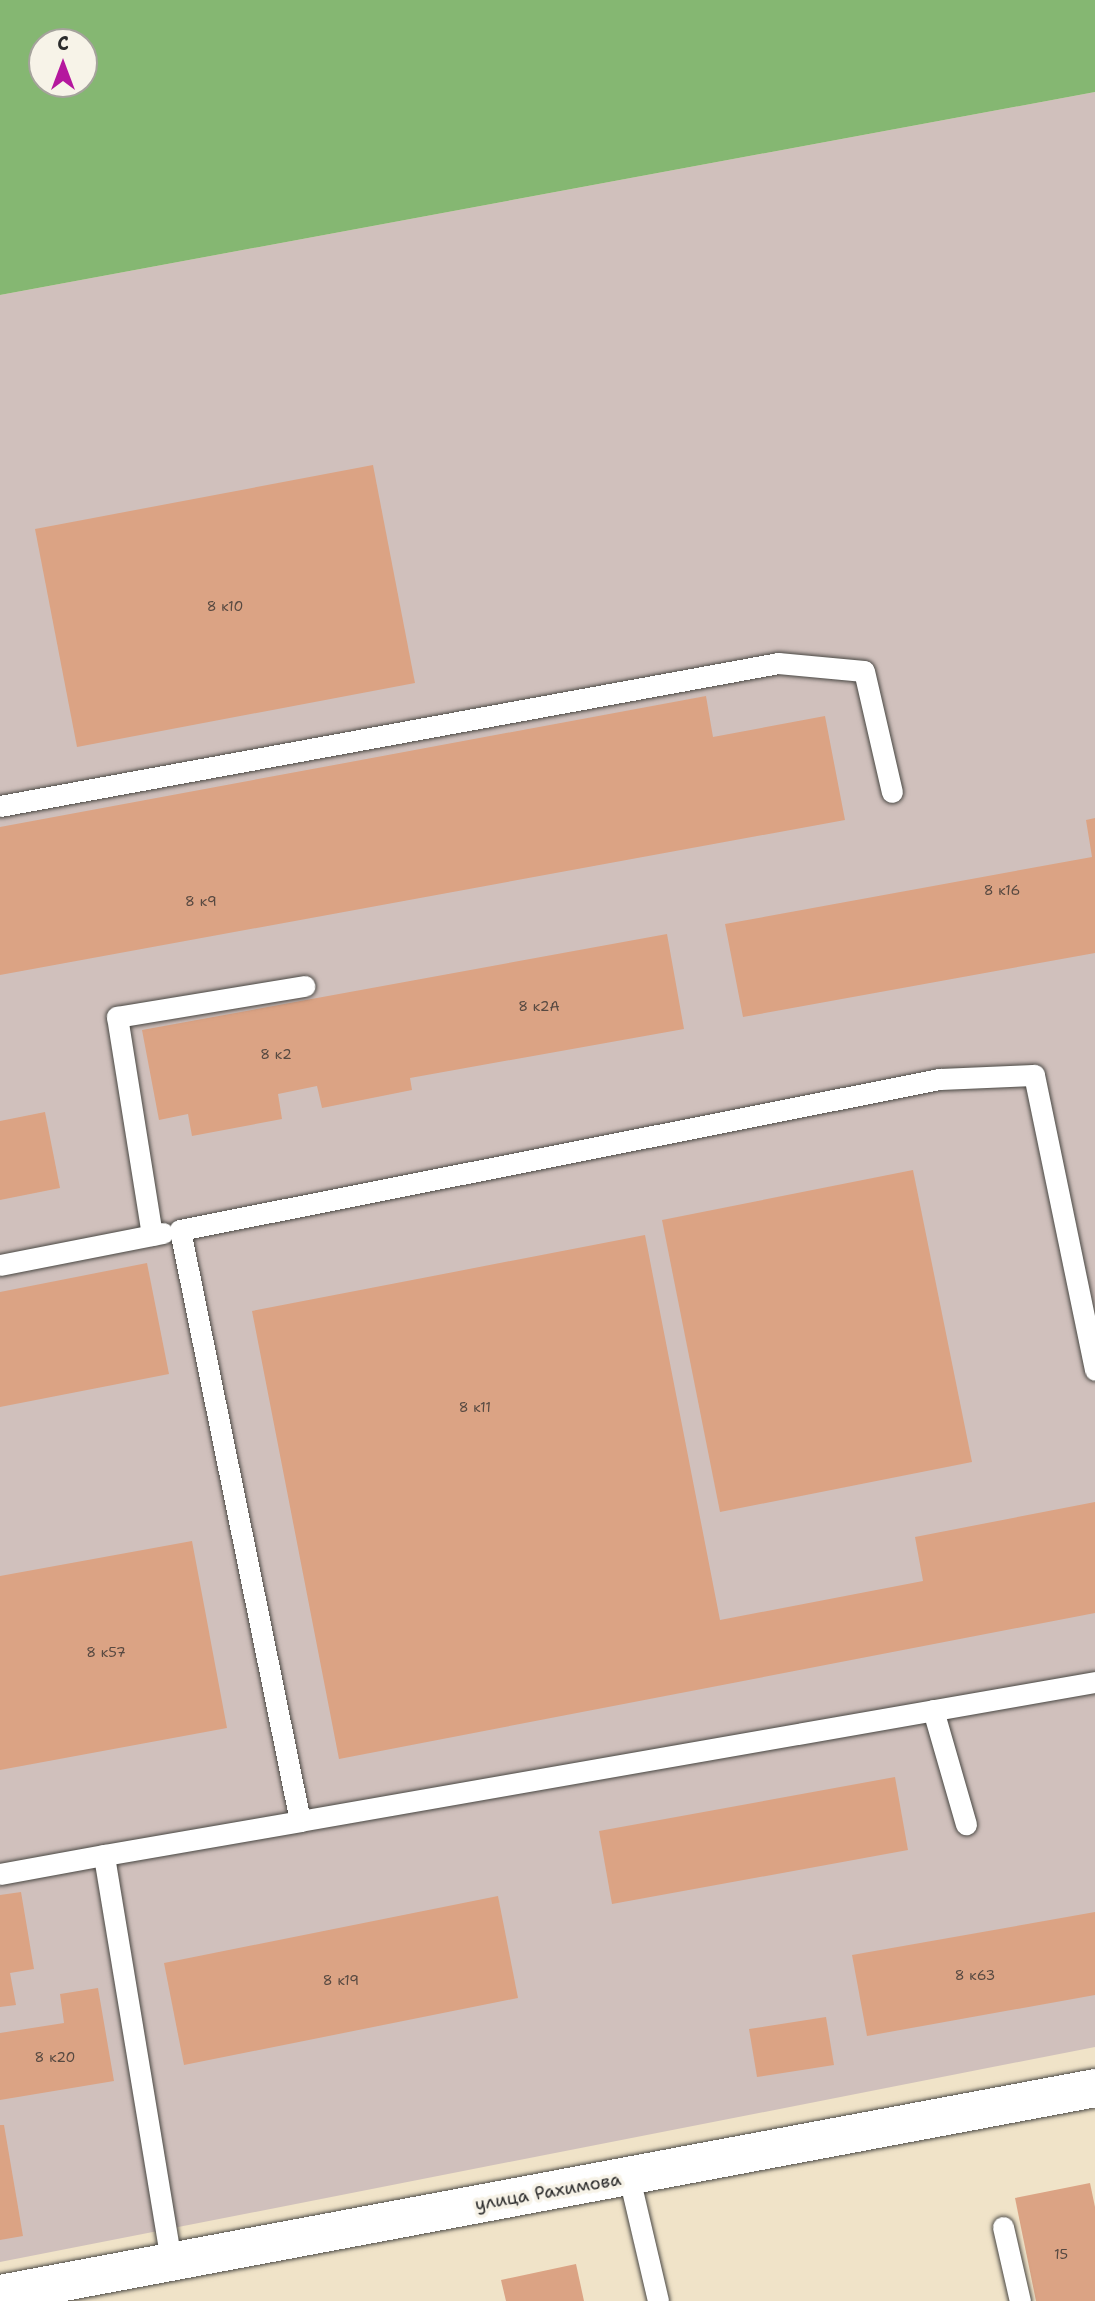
<!DOCTYPE html>
<html>
<head>
<meta charset="utf-8">
<style>
	body { margin:0 }
	#map { position:relative; width:1095px; height:2301px; overflow:hidden; background:#f0e3c8; font-family:"Shantell Sans",sans-serif }
	div>[style] { position:absolute }
	.industrial>* { inset:0; background:#d0c0bc }
	.forest>* { inset:0; background:#85b772 }
	.building>* { inset:0; background:#dba384 }
	.roads { filter:drop-shadow(0 0 2px #494743) drop-shadow(0 0 2px #494743) }
	.service>* { height:21px; margin:-10.5px; padding:0 10.5px; transform-origin:10.5px; border-radius:10.5px; background:#fff }
	.minor>* { height:38px; margin:-19px; padding:0 19px; transform-origin:19px; border-radius:19px; background:#fff }
	span { translate:-50% -50%; white-space:nowrap; text-align:center; line-height:1.15; -webkit-text-stroke:7px #f7f3e8; paint-order:stroke }
	.number-label { font-size:14px; color:#574941 }
	.number-label span { -webkit-text-stroke-width:0 }
	.street-label { font-size:18px; color:#2b2b2b }
	.north { position:absolute; left:28px; top:28px; width:70px; height:70px; box-sizing:border-box; background:#f7f3e8; border:2px solid #a5a39c; border-radius:50%; rotate:0deg; font-size:19px; font-weight:700; line-height:28px; text-align:center; color:#2b2b2b }
	.north::after { content:''; display:block; margin:auto; width:24px; height:32px; background:#b5179e; clip-path:polygon(50% 0,100% 100%,50% 72%,0 100%) }
</style>
</head>
<body>
<div id="map">
	<div class="industrial">
		<div style="clip-path:polygon(1095px 92px,1095px 2047px,0 2262px,0 295px)"></div>
	</div>
	<div class="forest">
		<div style="clip-path:polygon(evenodd,0 0,1095px 0,1095px 92px,0 295px,0 0,42px 42px,84px 42px,84px 84px,42px 84px,42px 42px)"></div>
	</div>
	<div class="building">
		<div style="clip-path:polygon(373px 465px,415px 683px,77px 747px,35px 529px)"></div>
		<div style="clip-path:polygon(706px 696px,713px 737px,825px 716px,845px 820px,0 975px,0 827px)"></div>
		<div style="clip-path:polygon(1095px 818px,1095px 953px,743px 1017px,725px 924px,1092px 857px,1086px 820px)"></div>
		<div style="clip-path:polygon(667px 934px,684px 1029px,410px 1078px,412px 1090px,322px 1108px,317px 1086px,278px 1094px,282px 1119px,192px 1136px,188px 1114px,159px 1120px,142px 1030px)"></div>
		<div style="clip-path:polygon(45px 1112px,60px 1188px,0 1200px,0 1121px)"></div>
		<div style="clip-path:polygon(913px 1170px,972px 1462px,720px 1512px,662px 1220px)"></div>
		<div style="clip-path:polygon(645px 1235px,720px 1620px,923px 1581px,915px 1537px,1095px 1502px,1095px 1613px,339px 1759px,252px 1311px)"></div>
		<div style="clip-path:polygon(147px 1263px,169px 1374px,0 1407px,0 1292px)"></div>
		<div style="clip-path:polygon(192px 1541px,227px 1728px,0 1770px,0 1576px)"></div>
		<div style="clip-path:polygon(895px 1777px,908px 1850px,612px 1904px,599px 1831px)"></div>
		<div style="clip-path:polygon(21px 1892px,34px 1969px,10px 1973px,16px 2005px,0 2007px,0 1895px)"></div>
		<div style="clip-path:polygon(498px 1896px,518px 1998px,184px 2065px,164px 1963px)"></div>
		<div style="clip-path:polygon(1095px 1912px,1095px 1995px,867px 2036px,852px 1955px)"></div>
		<div style="clip-path:polygon(98px 1988px,114px 2081px,0 2100px,0 2033px,64px 2023px,60px 1994px)"></div>
		<div style="clip-path:polygon(826px 2017px,834px 2065px,757px 2077px,749px 2029px)"></div>
		<div style="clip-path:polygon(0 2125px,4px 2125px,23px 2236px,0 2240px)"></div>
		<div style="clip-path:polygon(1090px 2183px,1095px 2207px,1095px 2301px,1036px 2301px,1015px 2198px)"></div>
		<div style="clip-path:polygon(576px 2264px,584px 2301px,506px 2301px,501px 2280px)"></div>
	</div>
	<div class="roads">
		<div class="service">
			<div style="left:0;top:806px;width:791px;rotate:-10.41deg"></div>
			<div style="left:778px;top:663px;width:86px;rotate:5.3deg"></div>
			<div style="left:864px;top:671px;width:124px;rotate:77deg"></div>
			<div style="left:152px;top:1235px;width:221px;rotate:-99.1deg"></div>
			<div style="left:117px;top:1017px;width:190px;rotate:-9.4deg"></div>
			<div style="left:0;top:1265px;width:166px;rotate:-11.1deg"></div>
			<div style="left:933px;top:1710px;width:119px;rotate:73.9deg"></div>
			<div style="left:300px;top:1821px;width:807px;rotate:-9.92deg"></div>
			<div style="left:0;top:1874px;width:106px;rotate:-10.4deg"></div>
			<div style="left:629px;top:2177px;width:127px;rotate:76.8deg"></div>
			<div style="left:1003px;top:2227px;width:76px;rotate:77.1deg"></div>
			<div style="left:171px;top:2261px;width:411px;rotate:-99.4deg"></div>
			<div style="left:104px;top:1855px;width:199px;rotate:-9.8deg"></div>
			<div style="left:300px;top:1821px;width:603px;rotate:-101.48deg"></div>
			<div style="left:180px;top:1230px;width:774px;rotate:-11.25deg"></div>
			<div style="left:939px;top:1079px;width:95px;rotate:-2.4deg"></div>
			<div style="left:1034px;top:1075px;width:301px;rotate:78.3deg"></div>
		</div>
		<div class="minor">
			<div style="left:0;top:2294px;width:1114px;rotate:-10.65deg"></div>
		</div>
	</div>
	<div class="number-label">
		<span style="left:225px;top:606px">8 к10</span>
		<span style="left:1002px;top:890px">8 к16</span>
		<span style="left:201px;top:901px">8 к9</span>
		<span style="left:539px;top:1006px">8 к2А</span>
		<span style="left:276px;top:1054px">8 к2</span>
		<span style="left:475px;top:1407px">8 к11</span>
		<span style="left:106px;top:1652px">8 к57</span>
		<span style="left:975px;top:1975px">8 к63</span>
		<span style="left:341px;top:1980px">8 к19</span>
		<span style="left:55px;top:2057px">8 к20</span>
		<span style="left:1061px;top:2254px">15</span>
	</div>
	<div class="street-label">
		<span style="left:548px;top:2192px;rotate:-10deg">улица Рахимова</span>
	</div>
	<div class="north">С</div>
</div>
</body>
</html>
